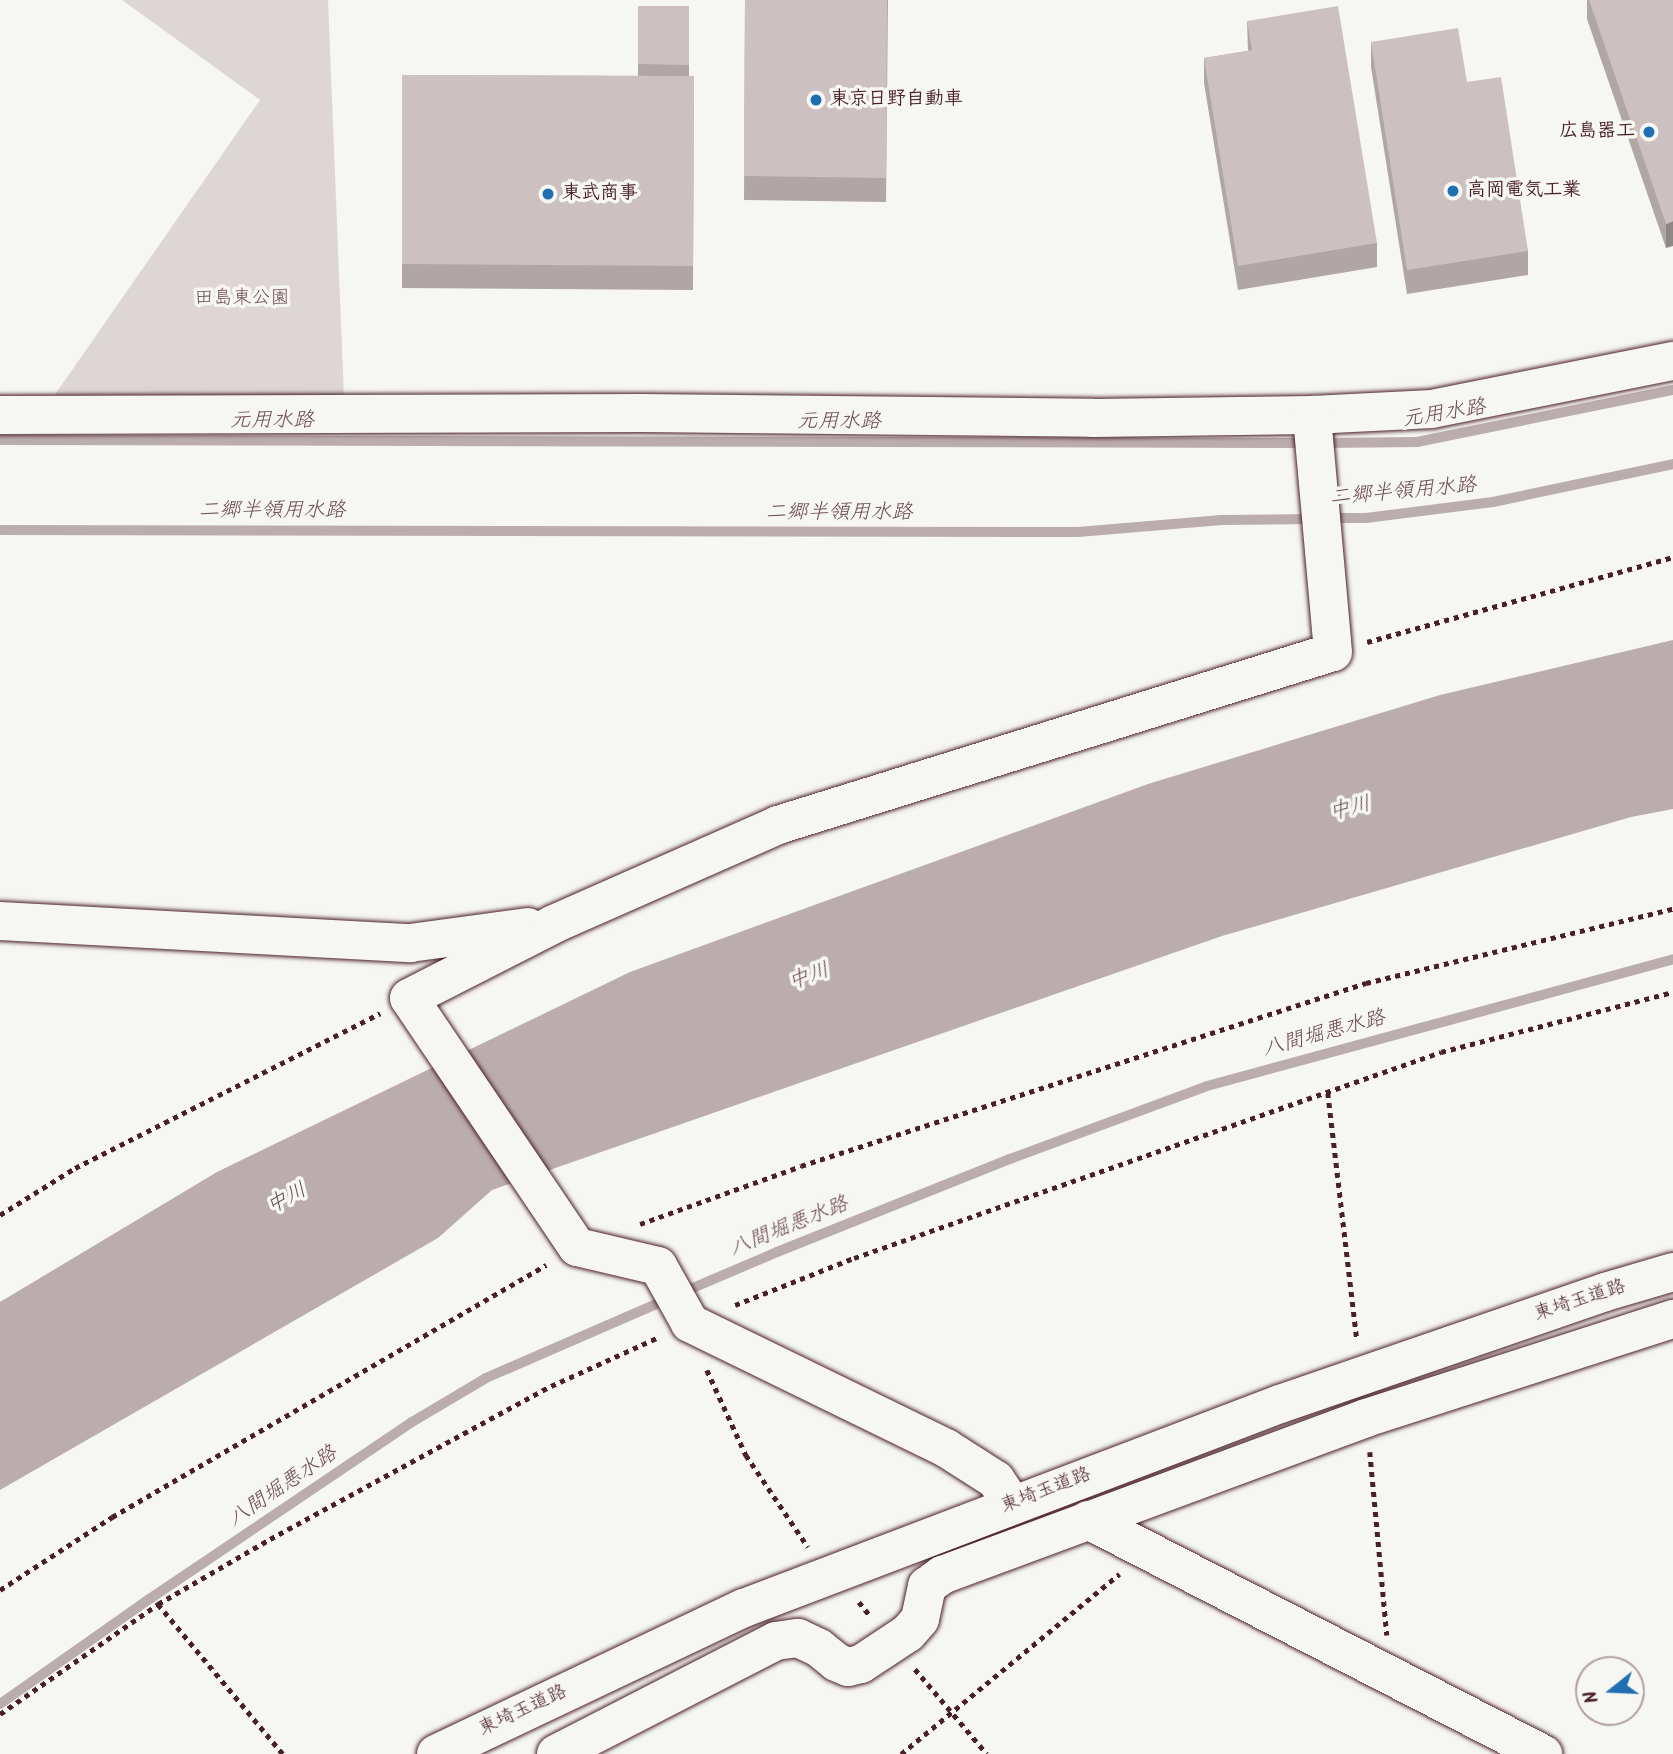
<!DOCTYPE html>
<html>
<head>
<meta charset="utf-8">
<style>
	body { margin:0 }
	#map { position:relative; width:1673px; height:1754px; overflow:hidden; background:#f6f6f2; font-family:Kalam,"Klee One",sans-serif }
	div>[style] { position:absolute }
	.green>* { inset:0; background:#ddd6d5 }
	.water>* { inset:0; background:#bbadae }
	.stream>* { height:10px; margin:-5px; padding:0 5px; transform-origin:5px; border-radius:5px; background:#bbadae }
	.path>* { height:4.5px; margin-top:-2.25px; transform-origin:0; background:repeating-linear-gradient(90deg,#4a1f2b 0 5px,transparent 0 10px) }
	.roads { filter:drop-shadow(0 0 2px #4a1f2b) drop-shadow(0 0 2px #4a1f2b) }
	.minor>* { height:38px; margin:-19px; padding:0 19px; transform-origin:19px; border-radius:19px; background:#f6f6f2 }
	.highway>* { height:38px; margin:-19px; padding:0 19px; transform-origin:19px; border-radius:19px; background:#f6f6f2 }
	.wall>* { inset:0; background:#afa6a5 }
	.shaded-wall>* { inset:0; background:#8f8786 }
	.building>* { inset:0; background:#ccc1c0 }
	.dots>* { width:19px; height:19px; translate:-50% -50%; box-sizing:border-box; border:4px solid #f6f6f2; border-radius:50% }
	span { translate:-50% -50%; white-space:nowrap; text-align:center; line-height:1.15; -webkit-text-stroke:7px #f6f6f2; paint-order:stroke }
	.poi-label { font-size:19px; color:#4a1f2b; font-weight:700 }
	.left { translate:0 -50%; text-align:left }
	.right { translate:-100% -50%; text-align:right }
	.park-label { font-size:19px; color:#6f4d56 }
	.street-label { font-size:19px; color:#4a1f2b }
	.water-label { font-size:21px; color:#6c4a52; font-style:italic }
	.north { position:absolute; left:1575px; top:1656px; width:70px; height:70px; box-sizing:border-box; background:#f6f6f2; border:2px solid #b1a0a2; border-radius:50%; rotate:252deg; font-size:19px; font-weight:700; line-height:28px; text-align:center; color:#4a1f2b }
	.north::after { content:''; display:block; margin:auto; width:24px; height:32px; background:#1f6fb2; clip-path:polygon(50% 0,100% 100%,50% 72%,0 100%) }
</style>
</head>
<body>
<div id="map">
	<div class="green">
		<div style="clip-path:polygon(122px 0,328px 0,344px 398px,54px 396px,260px 100px)"></div>
	</div>
	<div class="water">
		<div style="clip-path:polygon(1673px 640px,1673px 809px,1631px 817px,1222px 936px,492px 1190px,438px 1238px,0 1490px,0 1302px,217px 1172px,630px 972px,1148px 784px,1440px 695px)"></div>
	</div>
	<div class="stream">
		<div style="left:0;top:440px;width:1308px;rotate:0.13deg"></div>
		<div style="left:1324px;top:443px;width:93px;rotate:-0.6deg"></div>
		<div style="left:1417px;top:442px;width:261px;rotate:-11.5deg"></div>
		<div style="left:1330px;top:518px;width:36px"></div>
		<div style="left:1366px;top:518px;width:128px;rotate:-7.2deg"></div>
		<div style="left:1493px;top:502px;width:184px;rotate:-11.9deg"></div>
		<div style="left:0;top:530px;width:1078px;rotate:0.11deg"></div>
		<div style="left:1078px;top:532px;width:144px;rotate:-4.8deg"></div>
		<div style="left:1222px;top:520px;width:93px;rotate:-0.6deg"></div>
		<div style="left:681px;top:1293px;width:104px;rotate:-23.1deg"></div>
		<div style="left:777px;top:1252px;width:251px;rotate:-21.8deg"></div>
		<div style="left:1010px;top:1159px;width:210px;rotate:-20.3deg"></div>
		<div style="left:1207px;top:1086px;width:483px;rotate:-15.2deg"></div>
		<div style="left:0;top:1704px;width:184px;rotate:-35.1deg"></div>
		<div style="left:151px;top:1598px;width:315px;rotate:-34deg"></div>
		<div style="left:412px;top:1422px;width:86px;rotate:-30.7deg"></div>
		<div style="left:486px;top:1378px;width:198px;rotate:-23.5deg"></div>
	</div>
	<div class="path">
		<div style="left:1367px;top:642px;width:318px;rotate:-15.5deg"></div>
		<div style="left:1328px;top:1093px;width:249px;rotate:83.3deg"></div>
		<div style="left:0;top:1215px;width:89px;rotate:-32.1deg"></div>
		<div style="left:75px;top:1168px;width:342px;rotate:-26.9deg"></div>
		<div style="left:640px;top:1224px;width:171px;rotate:-19.8deg"></div>
		<div style="left:801px;top:1166px;width:594px;rotate:-17.95deg"></div>
		<div style="left:1366px;top:983px;width:316px;rotate:-13.6deg"></div>
		<div style="left:735px;top:1305px;width:128px;rotate:-21.6deg"></div>
		<div style="left:854px;top:1258px;width:622px;rotate:-19.34deg"></div>
		<div style="left:1441px;top:1052px;width:240px;rotate:-14.5deg"></div>
		<div style="left:707px;top:1370px;width:94px;rotate:65.4deg"></div>
		<div style="left:746px;top:1455px;width:111px;rotate:56deg"></div>
		<div style="left:1370px;top:1452px;width:184px;rotate:84.7deg"></div>
		<div style="left:0;top:1590px;width:134px;rotate:-33.1deg"></div>
		<div style="left:112px;top:1517px;width:502px;rotate:-30.14deg"></div>
		<div style="left:859px;top:1602px;width:19px;rotate:51deg"></div>
		<div style="left:158px;top:1604px;width:195px;rotate:50.2deg"></div>
		<div style="left:915px;top:1669px;width:111px;rotate:49.7deg"></div>
		<div style="left:0;top:1714px;width:193px;rotate:-34.8deg"></div>
		<div style="left:158px;top:1604px;width:129px;rotate:-30.1deg"></div>
		<div style="left:270px;top:1539px;width:320px;rotate:-28.6deg"></div>
		<div style="left:551px;top:1386px;width:119px;rotate:-24.4deg"></div>
		<div style="left:901px;top:1754px;width:283px;rotate:-39.5deg"></div>
	</div>
	<div class="roads">
		<div class="minor">
			<div style="left:0;top:415px;width:641px;rotate:-0.18deg"></div>
			<div style="left:641px;top:413px;width:452px;rotate:0.6deg"></div>
			<div style="left:1093px;top:418px;width:219px;rotate:-0.8deg"></div>
			<div style="left:1312px;top:415px;width:120px;rotate:-2.9deg"></div>
			<div style="left:1432px;top:409px;width:246px;rotate:-11.3deg"></div>
			<div style="left:0;top:921px;width:411px;rotate:3.1deg"></div>
			<div style="left:410px;top:943px;width:119px;rotate:-7.7deg"></div>
			<div style="left:1012px;top:1504px;width:29px;rotate:-124deg"></div>
			<div style="left:996px;top:1480px;width:59px;rotate:-147.4deg"></div>
			<div style="left:946px;top:1448px;width:285px;rotate:-154deg"></div>
			<div style="left:690px;top:1323px;width:65px;rotate:-119.3deg"></div>
			<div style="left:658px;top:1266px;width:83px;rotate:-166.8deg"></div>
			<div style="left:577px;top:1247px;width:300px;rotate:-124deg"></div>
			<div style="left:409px;top:998px;width:163px;rotate:-27deg"></div>
			<div style="left:554px;top:924px;width:245px;rotate:-23.8deg"></div>
			<div style="left:778px;top:825px;width:581px;rotate:-17.31deg"></div>
			<div style="left:1333px;top:652px;width:238px;rotate:-95.1deg"></div>
			<div style="left:1088px;top:1520px;width:512px;rotate:27.22deg"></div>
			<div style="left:556px;top:1754px;width:247px;rotate:-27.2deg"></div>
			<div style="left:776px;top:1641px;width:22px;rotate:-8deg"></div>
			<div style="left:798px;top:1638px;width:23px;rotate:25deg"></div>
			<div style="left:819px;top:1648px;width:22px;rotate:39deg"></div>
			<div style="left:836px;top:1662px;width:13px;rotate:23deg"></div>
			<div style="left:848px;top:1667px;width:13px;rotate:-13deg"></div>
			<div style="left:861px;top:1664px;width:56px;rotate:-33.4deg"></div>
			<div style="left:908px;top:1633px;width:18px;rotate:-49deg"></div>
			<div style="left:920px;top:1619px;width:34px;rotate:-78deg"></div>
			<div style="left:927px;top:1586px;width:19px;rotate:-36deg"></div>
			<div style="left:942px;top:1575px;width:452px;rotate:-20.3deg"></div>
			<div style="left:1366px;top:1418px;width:323px;rotate:-17.9deg"></div>
		</div>
		<div class="highway">
			<div style="left:436px;top:1754px;width:341px;rotate:-25.4deg"></div>
			<div style="left:744px;top:1608px;width:574px;rotate:-20.84deg"></div>
			<div style="left:1280px;top:1404px;width:344px;rotate:-19deg"></div>
			<div style="left:1605px;top:1292px;width:71px;rotate:-16.4deg"></div>
		</div>
	</div>
	<div class="wall">
		<div style="clip-path:polygon(745px 0,888px 0,886px 202px,744px 200px)"></div>
		<div style="clip-path:polygon(1587px 0,1673px 0,1666px 248px,1587px 19px)"></div>
		<div style="clip-path:polygon(638px 6px,689px 6px,689px 76px,694px 76px,693px 290px,402px 288px,402px 75px,638px 76px)"></div>
		<div style="clip-path:polygon(1247px 21px,1377px 243px,1377px 267px,1238px 290px,1204px 83px,1204px 58px,1248px 51px)"></div>
		<div style="clip-path:polygon(1371px 42px,1467px 82px,1528px 251px,1528px 275px,1407px 294px,1371px 67px)"></div>
	</div>
	<div class="shaded-wall">
		<div style="clip-path:polygon(1673px 221px,1673px 246px,1666px 248px,1666px 224px)"></div>
	</div>
	<div class="building">
		<div style="clip-path:polygon(745px 0,887px 0,886px 178px,744px 176px)"></div>
		<div style="clip-path:polygon(1589px 0,1673px 0,1673px 221px,1666px 224px)"></div>
		<div style="clip-path:polygon(638px 6px,689px 6px,689px 65px,638px 64px)"></div>
		<div style="clip-path:polygon(1338px 6px,1377px 243px,1238px 266px,1204px 58px,1252px 50px,1247px 21px)"></div>
		<div style="clip-path:polygon(1458px 28px,1467px 82px,1501px 77px,1528px 251px,1407px 270px,1371px 42px)"></div>
		<div style="clip-path:polygon(402px 75px,694px 76px,693px 266px,402px 264px)"></div>
	</div>
	<div class="dots">
		<div style="left:816px;top:100px;background:#1f6fb2"></div>
		<div style="left:1649px;top:132px;background:#1f6fb2"></div>
		<div style="left:1453px;top:191px;background:#1f6fb2"></div>
		<div style="left:548px;top:194px;background:#1f6fb2"></div>
	</div>
	<div class="poi-label">
		<span class="left" style="left:830px;top:100px">東京日野自動車</span>
		<span class="right" style="left:1635px;top:132px">広島器工</span>
		<span class="left" style="left:1467px;top:191px">高岡電気工業</span>
		<span class="left" style="left:562px;top:194px">東武商事</span>
	</div>
	<div class="park-label">
		<span style="left:242px;top:299px">田島東公園</span>
	</div>
	<div class="street-label">
		<span style="left:1580px;top:1301px;rotate:-18deg">東埼玉道路</span>
		<span style="left:1046px;top:1491px;rotate:-21deg">東埼玉道路</span>
		<span style="left:523px;top:1711px;rotate:-25deg">東埼玉道路</span>
	</div>
	<div class="water-label">
		<span style="left:1444px;top:414px;rotate:-9deg">元用水路</span>
		<span style="left:272px;top:421px">元用水路</span>
		<span style="left:839px;top:422px">元用水路</span>
		<span style="left:1403px;top:492px;rotate:-5deg">二郷半領用水路</span>
		<span style="left:272px;top:511px">二郷半領用水路</span>
		<span style="left:839px;top:513px">二郷半領用水路</span>
		<span style="left:1350px;top:809px;rotate:-14deg">中川</span>
		<span style="left:809px;top:977px;rotate:-20deg">中川</span>
		<span style="left:1324px;top:1034px;rotate:-15deg">八間堀悪水路</span>
		<span style="left:287px;top:1199px;rotate:-28deg">中川</span>
		<span style="left:789px;top:1227px;rotate:-22deg">八間堀悪水路</span>
		<span style="left:283px;top:1487px;rotate:-34deg">八間堀悪水路</span>
	</div>
	<div class="north">N</div>
</div>
</body>
</html>
